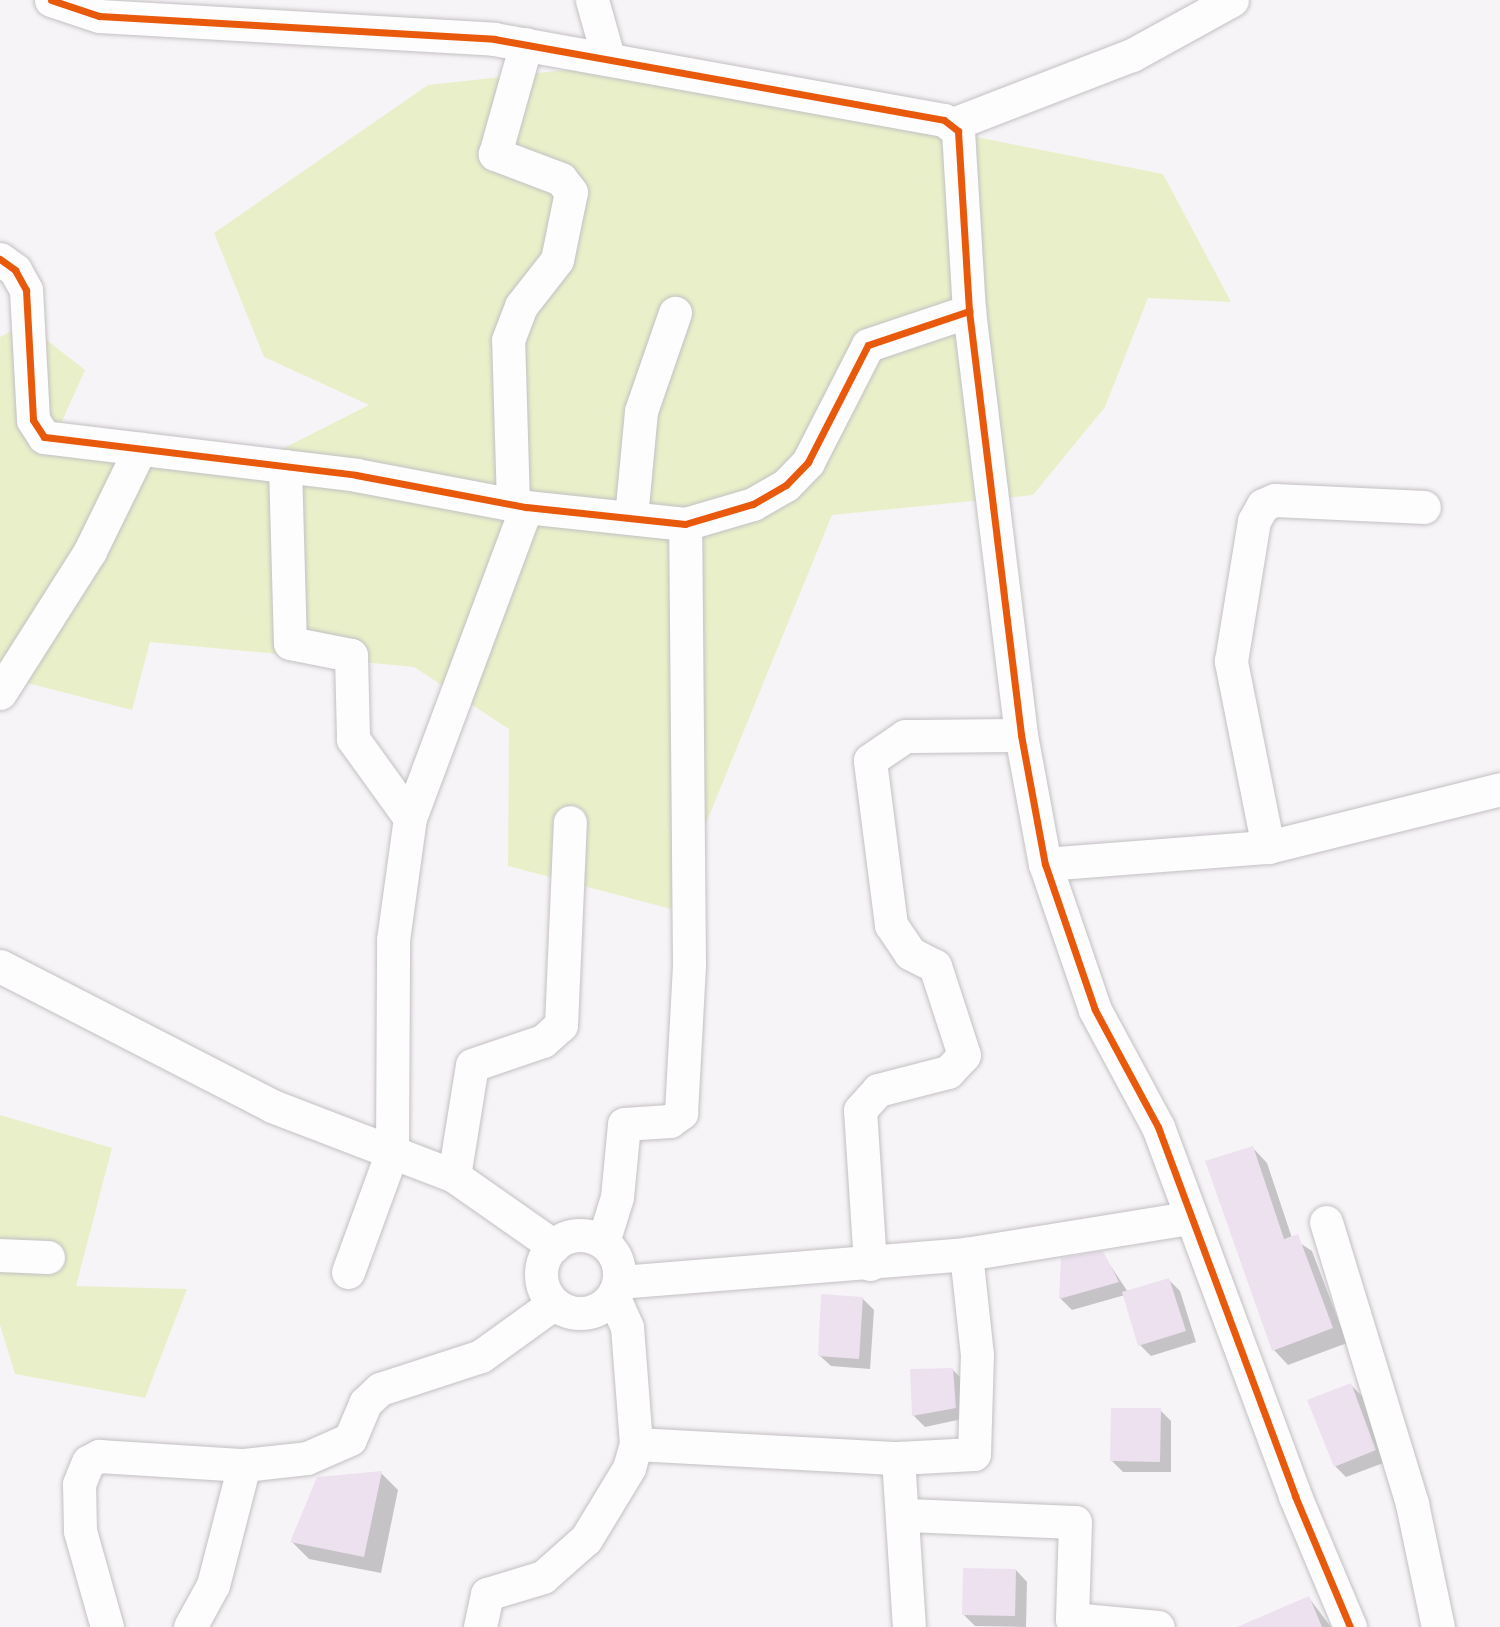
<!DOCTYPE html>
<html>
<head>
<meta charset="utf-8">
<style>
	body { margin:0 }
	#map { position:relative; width:1500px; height:1627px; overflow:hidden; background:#f7f4f8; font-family:"Source Serif 4",serif }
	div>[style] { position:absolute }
	.green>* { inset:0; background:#e9f0c9 }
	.shadow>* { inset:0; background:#0003 }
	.building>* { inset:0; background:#ede1f0 }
	.roads { filter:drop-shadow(0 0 2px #c3c0c3) drop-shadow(0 0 2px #c3c0c3) }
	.minor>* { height:33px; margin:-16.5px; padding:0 16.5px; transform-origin:16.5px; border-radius:16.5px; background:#fefdfe }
	.minor>.ring { margin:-16.5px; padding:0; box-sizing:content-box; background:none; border:33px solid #fefdfe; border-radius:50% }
	.cycleway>* { height:7px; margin:-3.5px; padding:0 3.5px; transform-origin:3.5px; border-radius:3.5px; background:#e8590c }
	span { translate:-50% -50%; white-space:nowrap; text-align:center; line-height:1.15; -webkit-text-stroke:5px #f8f3f9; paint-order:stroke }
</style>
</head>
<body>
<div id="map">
	<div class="green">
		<div style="clip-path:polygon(611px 65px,1163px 174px,1231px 302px,1148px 298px,1105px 407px,1033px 495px,832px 515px,671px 909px,508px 866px,509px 729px,414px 667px,150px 642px,132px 710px,0 676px,0 337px,26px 324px,85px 370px,53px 441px,278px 451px,369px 405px,264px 357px,214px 233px,428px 85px)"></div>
		<div style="clip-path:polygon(0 1115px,112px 1148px,76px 1286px,187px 1289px,145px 1398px,15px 1374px,0 1325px)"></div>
	</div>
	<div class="shadow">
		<div style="clip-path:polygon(1253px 1148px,1267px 1163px,1292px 1238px,1312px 1251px,1347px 1343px,1288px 1365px,1274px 1350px,1207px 1162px)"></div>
		<div style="clip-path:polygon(1102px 1253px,1128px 1292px,1169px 1280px,1180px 1291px,1196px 1342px,1151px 1356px,1140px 1345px,1125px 1295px,1072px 1310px,1061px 1299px,1063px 1260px)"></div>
		<div style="clip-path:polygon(862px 1298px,874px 1310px,870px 1369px,831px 1366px,819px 1355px)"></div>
		<div style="clip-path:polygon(952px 1369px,964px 1381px,967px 1418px,925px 1427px,914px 1416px,912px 1371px)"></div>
		<div style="clip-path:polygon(1351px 1385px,1362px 1396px,1386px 1462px,1346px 1477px,1335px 1466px)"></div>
		<div style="clip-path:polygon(1160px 1410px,1171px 1421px,1171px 1472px,1123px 1472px,1112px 1461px)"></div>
		<div style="clip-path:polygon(381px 1473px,398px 1490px,381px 1573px,309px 1559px,292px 1542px)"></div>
		<div style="clip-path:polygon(1016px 1570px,1027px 1582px,1026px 1627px,975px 1626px,964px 1615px)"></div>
		<div style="clip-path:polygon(1309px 1598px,1331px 1627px,1261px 1627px)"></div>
	</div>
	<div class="building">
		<div style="clip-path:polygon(1253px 1146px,1284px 1239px,1298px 1234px,1333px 1328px,1272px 1351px,1205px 1161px)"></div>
		<div style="clip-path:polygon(1103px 1251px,1119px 1282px,1059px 1299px,1061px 1258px)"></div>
		<div style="clip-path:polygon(1169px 1278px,1186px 1331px,1138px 1346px,1122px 1292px)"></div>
		<div style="clip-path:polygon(821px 1294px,863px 1297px,859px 1359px,818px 1356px)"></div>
		<div style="clip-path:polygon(953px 1368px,956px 1408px,912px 1416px,910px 1369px)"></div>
		<div style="clip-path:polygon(1351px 1383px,1376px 1450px,1334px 1467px,1307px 1400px)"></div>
		<div style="clip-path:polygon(1111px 1408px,1161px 1408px,1160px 1462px,1110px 1461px)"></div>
		<div style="clip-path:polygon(382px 1471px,364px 1557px,290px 1542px,317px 1477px)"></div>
		<div style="clip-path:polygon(963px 1568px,1016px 1569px,1015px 1616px,962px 1615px)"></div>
		<div style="clip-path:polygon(1309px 1596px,1322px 1627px,1237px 1627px)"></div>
	</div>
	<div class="roads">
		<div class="minor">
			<div style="left:51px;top:0;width:51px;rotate:18.4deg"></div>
			<div style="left:99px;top:16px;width:396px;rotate:3.3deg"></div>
			<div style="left:494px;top:39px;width:457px;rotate:10.2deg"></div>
			<div style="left:944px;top:120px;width:18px;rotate:38deg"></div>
			<div style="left:958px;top:131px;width:180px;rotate:86.5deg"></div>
			<div style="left:969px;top:311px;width:427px;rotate:83deg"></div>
			<div style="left:1021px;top:735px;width:131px;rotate:79.5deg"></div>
			<div style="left:1045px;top:864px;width:154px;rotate:71.1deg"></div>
			<div style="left:1095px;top:1010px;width:133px;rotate:61.7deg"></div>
			<div style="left:1158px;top:1127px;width:394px;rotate:69.6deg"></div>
			<div style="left:1295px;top:1496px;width:142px;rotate:67.2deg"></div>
			<div style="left:592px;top:0;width:59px;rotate:74.3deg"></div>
			<div style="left:953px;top:124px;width:192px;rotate:-21.1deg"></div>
			<div style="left:1132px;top:55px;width:114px;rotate:-28.8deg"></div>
			<div style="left:0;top:259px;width:19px;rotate:36deg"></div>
			<div style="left:15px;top:270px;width:23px;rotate:61deg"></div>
			<div style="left:26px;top:290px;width:130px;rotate:86.9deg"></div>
			<div style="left:33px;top:420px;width:20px;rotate:57deg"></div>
			<div style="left:44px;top:437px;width:314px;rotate:6.9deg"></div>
			<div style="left:356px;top:475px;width:173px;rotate:10.7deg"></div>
			<div style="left:526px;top:507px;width:160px;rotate:6.1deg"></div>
			<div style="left:685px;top:524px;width:71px;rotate:-16.4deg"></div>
			<div style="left:753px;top:504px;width:38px;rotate:-30deg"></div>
			<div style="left:786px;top:485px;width:32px;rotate:-46deg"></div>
			<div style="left:808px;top:462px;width:131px;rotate:-62.9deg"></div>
			<div style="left:868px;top:345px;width:107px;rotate:-18.6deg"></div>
			<div style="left:285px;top:466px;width:177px;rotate:88.4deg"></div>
			<div style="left:290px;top:643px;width:62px;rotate:11.1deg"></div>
			<div style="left:351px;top:655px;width:84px;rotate:88.6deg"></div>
			<div style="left:353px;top:739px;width:97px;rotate:54.2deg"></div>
			<div style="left:513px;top:504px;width:164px;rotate:-91.7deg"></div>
			<div style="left:508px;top:340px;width:36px;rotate:-69deg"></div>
			<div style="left:521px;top:306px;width:58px;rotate:-52deg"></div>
			<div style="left:557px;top:260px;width:69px;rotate:-78.4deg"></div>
			<div style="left:571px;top:192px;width:16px;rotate:-128deg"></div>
			<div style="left:561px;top:179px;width:71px;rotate:-159.3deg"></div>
			<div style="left:495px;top:154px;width:114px;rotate:-74.3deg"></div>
			<div style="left:631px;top:517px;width:106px;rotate:-84.6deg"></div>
			<div style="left:641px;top:411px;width:104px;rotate:-70.9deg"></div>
			<div style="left:0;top:693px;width:168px;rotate:-57.6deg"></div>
			<div style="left:90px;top:551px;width:114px;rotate:-63.9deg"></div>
			<div style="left:1268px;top:847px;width:190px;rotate:-101.3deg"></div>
			<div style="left:1231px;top:661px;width:142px;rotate:-80.7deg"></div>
			<div style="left:1254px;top:521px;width:18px;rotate:-61deg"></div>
			<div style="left:1263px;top:505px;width:13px;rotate:-23deg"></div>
			<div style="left:1275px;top:500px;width:149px;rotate:2.7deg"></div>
			<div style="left:1045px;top:864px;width:224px;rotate:-4.4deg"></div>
			<div style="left:1268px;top:847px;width:239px;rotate:-14deg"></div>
			<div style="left:0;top:966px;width:306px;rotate:27.2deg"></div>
			<div style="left:272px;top:1106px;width:195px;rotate:21deg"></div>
			<div style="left:454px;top:1176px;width:122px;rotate:35deg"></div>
			<div style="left:454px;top:1176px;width:112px;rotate:-80.8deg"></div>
			<div style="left:472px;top:1065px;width:75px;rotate:-18.7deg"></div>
			<div style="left:543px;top:1041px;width:24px;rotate:-42deg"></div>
			<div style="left:561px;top:1025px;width:203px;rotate:-87.5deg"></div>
			<div style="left:1326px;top:1222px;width:295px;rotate:73deg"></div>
			<div style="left:1412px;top:1504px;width:126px;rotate:78.1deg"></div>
			<div class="ring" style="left:541px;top:1235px;width:45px;height:45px"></div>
			<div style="left:603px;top:1242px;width:47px;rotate:-72.7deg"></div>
			<div style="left:617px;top:1197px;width:73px;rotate:-84.5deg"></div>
			<div style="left:624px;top:1124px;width:46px;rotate:-3.7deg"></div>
			<div style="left:670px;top:1121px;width:14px;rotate:-36deg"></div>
			<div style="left:681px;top:1113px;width:148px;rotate:-86.9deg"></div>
			<div style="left:689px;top:965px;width:441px;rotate:-90.5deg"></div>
			<div style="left:0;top:1255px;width:48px;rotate:2.4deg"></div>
			<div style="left:870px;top:1264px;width:154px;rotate:-93.7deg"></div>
			<div style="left:860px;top:1110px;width:27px;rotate:-48deg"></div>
			<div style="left:878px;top:1090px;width:72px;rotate:-14.4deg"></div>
			<div style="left:948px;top:1072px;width:23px;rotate:-47deg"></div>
			<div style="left:964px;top:1055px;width:94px;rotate:-108deg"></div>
			<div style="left:935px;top:966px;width:28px;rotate:-153deg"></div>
			<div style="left:910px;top:953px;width:34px;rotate:-124deg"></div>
			<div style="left:891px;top:925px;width:166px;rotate:-97.3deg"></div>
			<div style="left:870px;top:760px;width:42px;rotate:-34.4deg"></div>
			<div style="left:905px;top:736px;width:116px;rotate:-0.5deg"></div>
			<div style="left:348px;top:1272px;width:128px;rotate:-69.9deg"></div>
			<div style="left:392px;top:1152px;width:212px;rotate:-89.7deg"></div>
			<div style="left:393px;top:940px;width:123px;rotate:-82.1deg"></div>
			<div style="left:410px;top:818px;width:332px;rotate:-69.5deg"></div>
			<div style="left:619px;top:1282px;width:348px;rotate:-4.6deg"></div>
			<div style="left:966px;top:1254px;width:225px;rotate:-9.2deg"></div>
			<div style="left:636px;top:1444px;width:262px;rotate:3.1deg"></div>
			<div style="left:898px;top:1458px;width:76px;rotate:-3deg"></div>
			<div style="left:974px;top:1454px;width:99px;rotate:-88.3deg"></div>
			<div style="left:977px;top:1355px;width:102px;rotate:-96.2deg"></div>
			<div style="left:898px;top:1458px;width:169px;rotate:86.3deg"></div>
			<div style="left:906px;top:1515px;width:169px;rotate:2.4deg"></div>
			<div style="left:1075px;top:1522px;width:97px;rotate:91.8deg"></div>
			<div style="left:1072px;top:1619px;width:86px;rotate:5.3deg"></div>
			<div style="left:107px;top:1627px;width:100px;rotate:-105.7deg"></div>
			<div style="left:80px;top:1531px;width:47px;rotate:-91.2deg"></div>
			<div style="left:79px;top:1484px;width:24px;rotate:-68deg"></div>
			<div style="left:88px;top:1462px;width:13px;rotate:-29deg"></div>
			<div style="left:99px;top:1456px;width:145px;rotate:3.6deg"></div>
			<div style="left:244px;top:1465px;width:63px;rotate:-6.3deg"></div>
			<div style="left:307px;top:1458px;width:47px;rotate:-23.8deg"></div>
			<div style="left:350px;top:1439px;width:39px;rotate:-67deg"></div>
			<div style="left:365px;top:1403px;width:21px;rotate:-43deg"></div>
			<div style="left:380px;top:1389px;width:106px;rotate:-18.1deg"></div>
			<div style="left:481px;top:1356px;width:89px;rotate:-35.8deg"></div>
			<div style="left:190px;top:1627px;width:48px;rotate:-61.3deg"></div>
			<div style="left:213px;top:1585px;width:124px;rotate:-75.5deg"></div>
			<div style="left:480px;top:1627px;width:34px;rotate:-78deg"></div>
			<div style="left:487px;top:1594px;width:59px;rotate:-16.9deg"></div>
			<div style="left:543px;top:1577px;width:57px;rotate:-41.5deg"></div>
			<div style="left:586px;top:1539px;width:83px;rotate:-58.8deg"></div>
			<div style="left:629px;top:1468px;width:25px;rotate:-74deg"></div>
			<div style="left:636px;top:1444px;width:117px;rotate:-94.4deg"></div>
			<div style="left:627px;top:1327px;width:34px;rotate:-114deg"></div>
		</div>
	</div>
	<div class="cycleway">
		<div style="left:51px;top:0;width:51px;rotate:18.4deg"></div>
		<div style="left:99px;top:16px;width:396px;rotate:3.3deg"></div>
		<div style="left:494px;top:39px;width:457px;rotate:10.2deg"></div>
		<div style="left:944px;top:120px;width:18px;rotate:38deg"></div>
		<div style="left:958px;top:131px;width:180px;rotate:86.5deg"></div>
		<div style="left:969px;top:311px;width:427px;rotate:83deg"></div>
		<div style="left:1021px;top:735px;width:131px;rotate:79.5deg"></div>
		<div style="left:1045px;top:864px;width:154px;rotate:71.1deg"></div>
		<div style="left:1095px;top:1010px;width:133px;rotate:61.7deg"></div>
		<div style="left:1158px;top:1127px;width:394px;rotate:69.6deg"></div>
		<div style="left:1295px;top:1496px;width:142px;rotate:67.2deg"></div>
		<div style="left:0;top:259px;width:19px;rotate:36deg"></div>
		<div style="left:15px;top:270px;width:23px;rotate:61deg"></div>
		<div style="left:26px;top:290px;width:130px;rotate:86.9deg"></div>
		<div style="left:33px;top:420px;width:20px;rotate:57deg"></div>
		<div style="left:44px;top:437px;width:314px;rotate:6.9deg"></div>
		<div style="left:356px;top:475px;width:173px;rotate:10.7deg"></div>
		<div style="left:526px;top:507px;width:160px;rotate:6.1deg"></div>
		<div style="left:685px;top:524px;width:71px;rotate:-16.4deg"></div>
		<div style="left:753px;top:504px;width:38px;rotate:-30deg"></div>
		<div style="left:786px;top:485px;width:32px;rotate:-46deg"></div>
		<div style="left:808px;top:462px;width:131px;rotate:-62.9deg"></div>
		<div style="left:868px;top:345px;width:107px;rotate:-18.6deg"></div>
	</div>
</div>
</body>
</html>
